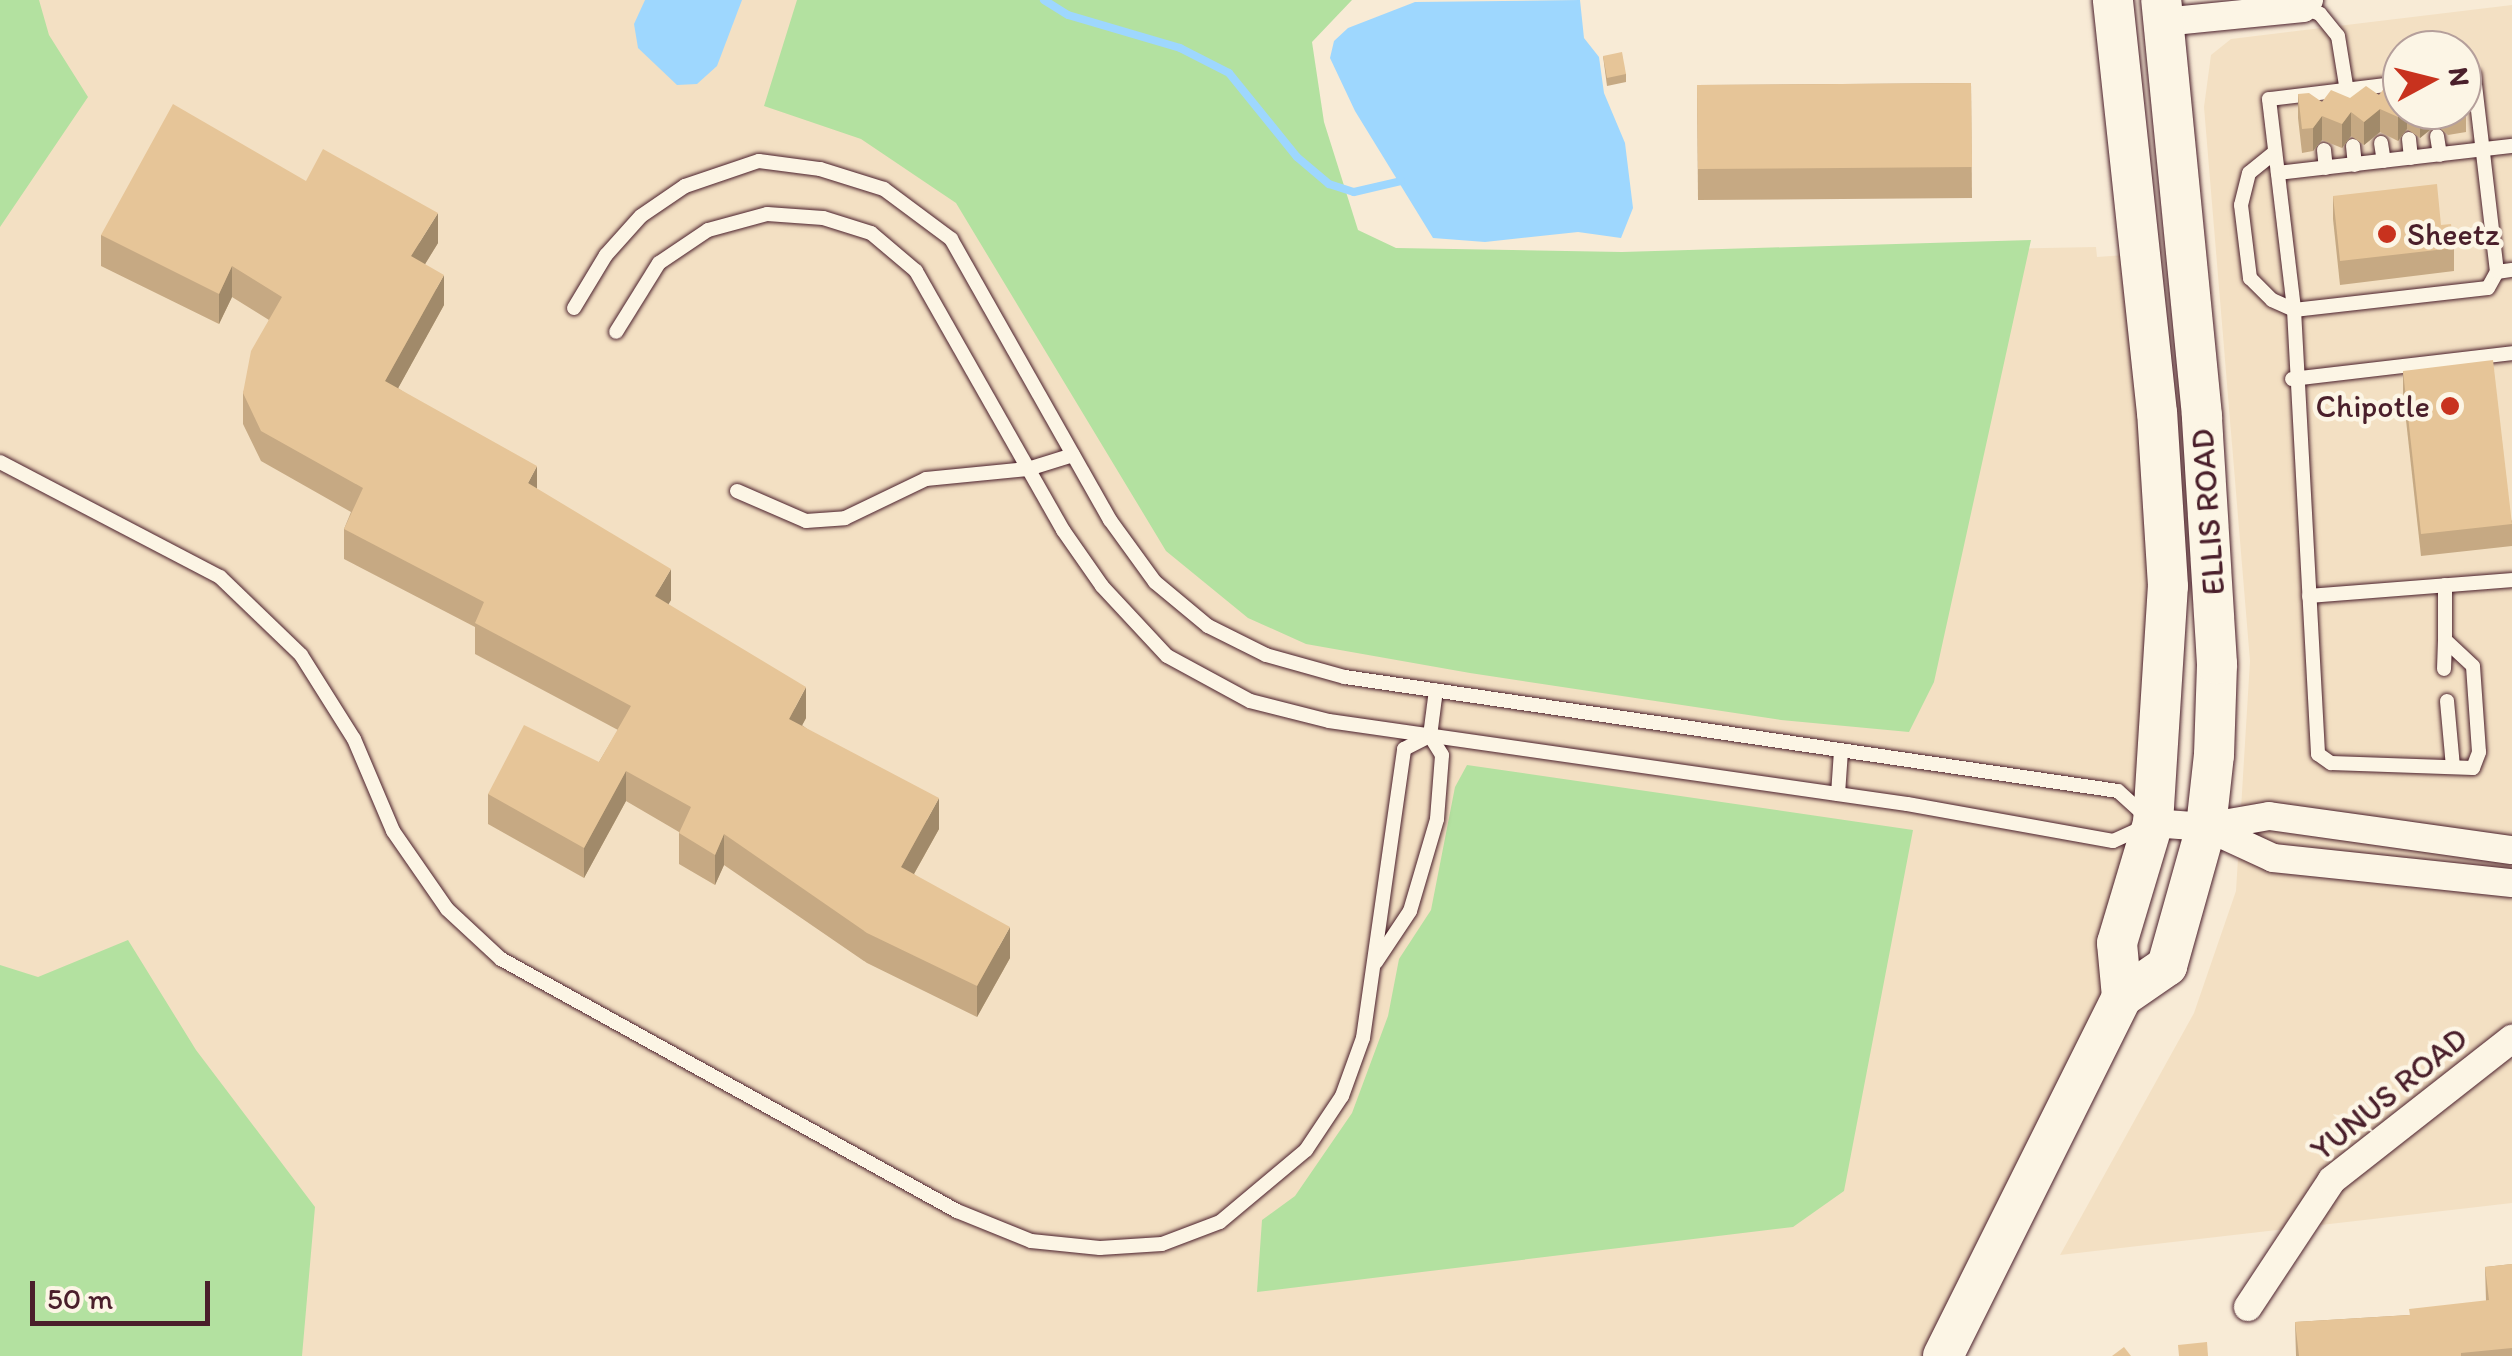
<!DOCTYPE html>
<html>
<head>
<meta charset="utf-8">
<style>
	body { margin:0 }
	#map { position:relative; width:2512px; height:1356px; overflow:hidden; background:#f8ebd6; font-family:Itim,sans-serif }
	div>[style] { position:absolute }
	.built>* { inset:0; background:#f3e0c3 }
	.green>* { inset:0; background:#b3e1a0 }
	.water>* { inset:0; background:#9ed7fe }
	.stream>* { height:8px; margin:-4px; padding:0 4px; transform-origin:4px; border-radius:4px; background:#9ed7fe }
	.roads { filter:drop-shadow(0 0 2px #4a1f2b) drop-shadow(0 0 2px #4a1f2b) }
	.service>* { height:14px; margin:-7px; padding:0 7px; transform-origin:7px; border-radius:7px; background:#fcf5e5 }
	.minor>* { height:28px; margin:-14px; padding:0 14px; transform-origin:14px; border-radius:14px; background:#fcf5e5 }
	.secondary>* { height:40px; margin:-20px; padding:0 20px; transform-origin:20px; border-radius:20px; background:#fcf5e5 }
	.wall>* { inset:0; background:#c6a983 }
	.shaded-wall>* { inset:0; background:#a18a6a }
	.building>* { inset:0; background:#e6c598 }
	.dots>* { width:28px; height:28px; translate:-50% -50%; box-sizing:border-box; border:5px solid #fcf5e5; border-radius:50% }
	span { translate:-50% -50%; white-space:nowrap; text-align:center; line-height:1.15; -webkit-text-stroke:9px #fcf5e5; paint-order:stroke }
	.poi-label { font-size:32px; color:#4a1f2b }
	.left { translate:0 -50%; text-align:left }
	.right { translate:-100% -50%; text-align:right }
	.street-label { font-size:32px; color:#4a1f2b }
	.north { position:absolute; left:2382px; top:30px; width:100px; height:100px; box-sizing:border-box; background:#fcf5e5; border:2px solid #b59f9b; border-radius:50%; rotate:83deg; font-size:28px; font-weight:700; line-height:40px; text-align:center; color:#4a1f2b }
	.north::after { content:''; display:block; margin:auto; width:35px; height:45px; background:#c8321e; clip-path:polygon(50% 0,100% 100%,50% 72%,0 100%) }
	.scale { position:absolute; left:30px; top:1281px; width:180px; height:45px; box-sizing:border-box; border:5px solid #4a1f2b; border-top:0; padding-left:12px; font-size:30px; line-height:35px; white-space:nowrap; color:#4a1f2b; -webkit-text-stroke:8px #fcf5e5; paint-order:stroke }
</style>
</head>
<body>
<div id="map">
	<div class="built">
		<div style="clip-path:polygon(0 0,1047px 0,1080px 266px,2096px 247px,2097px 257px,2125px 255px,2154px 589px,2126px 951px,1936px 1356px,0 1356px)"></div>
		<div style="clip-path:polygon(evenodd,2512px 5px,2512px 1203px,2060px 1255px,2194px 1013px,2236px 891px,2250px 661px,2204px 107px,2211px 55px,2231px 39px,2512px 5px,2402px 50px,2462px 50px,2462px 110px,2402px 110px,2402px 50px)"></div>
	</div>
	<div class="green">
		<div style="clip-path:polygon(0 0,39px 0,49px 35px,88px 97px,0 227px)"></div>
		<div style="clip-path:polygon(797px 0,1352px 0,1312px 42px,1324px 122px,1358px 230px,1396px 248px,1622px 252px,2031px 240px,1934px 682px,1909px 732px,1781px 720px,1470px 673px,1306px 644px,1248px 618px,1166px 551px,956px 203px,861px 139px,764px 106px)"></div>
		<div style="clip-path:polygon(1467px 765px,1913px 830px,1844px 1191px,1793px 1227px,1257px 1292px,1262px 1220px,1295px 1196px,1352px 1113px,1388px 1016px,1399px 959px,1431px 910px,1455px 787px)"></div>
		<div style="clip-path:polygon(128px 940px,196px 1050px,315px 1207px,302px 1356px,0 1356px,0 965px,38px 977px)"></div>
	</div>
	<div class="water">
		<div style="clip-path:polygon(645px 0,742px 0,717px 66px,697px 84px,677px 85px,638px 48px,634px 24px)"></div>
		<div style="clip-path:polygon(1580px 0,1584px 38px,1599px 57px,1604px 93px,1625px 143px,1633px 208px,1621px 238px,1578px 232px,1485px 242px,1433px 238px,1355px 111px,1330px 58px,1334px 41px,1348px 28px,1415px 2px)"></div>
	</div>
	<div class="stream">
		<div style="left:1044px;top:0;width:28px;rotate:32deg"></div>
		<div style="left:1068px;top:15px;width:117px;rotate:16.4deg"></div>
		<div style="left:1180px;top:48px;width:55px;rotate:27deg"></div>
		<div style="left:1229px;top:73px;width:108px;rotate:51deg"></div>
		<div style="left:1297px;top:157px;width:42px;rotate:40.2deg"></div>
		<div style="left:1329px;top:184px;width:26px;rotate:18deg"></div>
		<div style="left:1354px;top:192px;width:48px;rotate:-13.2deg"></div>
	</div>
	<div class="roads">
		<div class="service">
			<div style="left:2303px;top:8px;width:18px;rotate:19deg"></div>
			<div style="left:2320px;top:14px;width:28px;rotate:51deg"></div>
			<div style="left:2338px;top:36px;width:63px;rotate:80.8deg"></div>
			<div style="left:2402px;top:83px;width:134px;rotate:173.1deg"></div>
			<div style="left:2269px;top:99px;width:212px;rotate:83.2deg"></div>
			<div style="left:2294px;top:310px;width:445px;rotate:86.9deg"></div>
			<div style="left:2318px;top:754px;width:16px;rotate:35deg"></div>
			<div style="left:2331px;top:763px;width:142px;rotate:2deg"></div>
			<div style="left:2473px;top:768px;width:17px;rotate:-69deg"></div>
			<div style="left:2479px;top:752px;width:86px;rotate:-94deg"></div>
			<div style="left:2473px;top:666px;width:38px;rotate:-137deg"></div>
			<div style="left:2445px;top:640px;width:55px;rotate:-90deg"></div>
			<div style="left:2437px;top:136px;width:19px;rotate:81deg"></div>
			<div style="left:2409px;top:139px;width:19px;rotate:84deg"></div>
			<div style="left:2381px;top:143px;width:18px;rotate:81deg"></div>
			<div style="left:2353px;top:146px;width:19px;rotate:84deg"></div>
			<div style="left:2324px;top:150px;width:18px;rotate:84deg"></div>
			<div style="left:2275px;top:152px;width:33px;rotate:141deg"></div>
			<div style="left:2249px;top:173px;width:33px;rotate:104deg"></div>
			<div style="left:2241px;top:205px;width:74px;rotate:83deg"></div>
			<div style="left:2250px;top:278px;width:31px;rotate:45deg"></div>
			<div style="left:2272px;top:300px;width:24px;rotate:24deg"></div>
			<div style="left:2294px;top:310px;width:195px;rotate:-6.5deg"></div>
			<div style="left:2488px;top:288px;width:18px;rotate:-61deg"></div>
			<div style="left:2497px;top:272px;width:198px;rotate:-96.7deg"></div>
			<div style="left:2474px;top:75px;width:12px;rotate:175deg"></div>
			<div style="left:2278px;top:173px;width:236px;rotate:-6.6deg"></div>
			<div style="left:2497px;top:272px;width:15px;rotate:-8deg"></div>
			<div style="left:574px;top:308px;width:62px;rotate:-58.9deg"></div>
			<div style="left:606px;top:255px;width:52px;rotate:-48.1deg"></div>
			<div style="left:641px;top:216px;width:53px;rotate:-34.3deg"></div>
			<div style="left:685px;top:186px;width:78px;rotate:-18.7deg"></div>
			<div style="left:759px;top:161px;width:62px;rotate:7.5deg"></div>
			<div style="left:820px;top:169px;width:67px;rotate:17.4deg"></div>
			<div style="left:884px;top:189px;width:84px;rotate:36.7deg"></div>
			<div style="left:951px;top:239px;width:323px;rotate:60.5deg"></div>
			<div style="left:1110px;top:520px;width:77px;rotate:54deg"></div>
			<div style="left:1155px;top:582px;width:69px;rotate:39.7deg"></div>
			<div style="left:1208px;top:626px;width:65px;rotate:26.6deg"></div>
			<div style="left:1266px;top:655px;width:82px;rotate:15.6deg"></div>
			<div style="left:1345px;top:677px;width:781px;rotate:8.39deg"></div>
			<div style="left:2118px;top:791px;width:47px;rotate:42.4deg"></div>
			<div style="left:2153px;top:823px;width:44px;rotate:155.8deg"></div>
			<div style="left:2113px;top:841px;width:209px;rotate:-169.8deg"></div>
			<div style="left:1907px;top:804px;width:584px;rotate:-171.83deg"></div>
			<div style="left:1329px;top:721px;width:81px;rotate:-165.8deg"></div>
			<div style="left:1250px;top:701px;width:94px;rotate:-151.5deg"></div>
			<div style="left:1167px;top:656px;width:96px;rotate:-132.9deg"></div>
			<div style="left:1102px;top:586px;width:68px;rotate:-124.9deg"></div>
			<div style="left:1063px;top:530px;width:298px;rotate:-119.6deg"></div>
			<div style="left:916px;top:271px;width:59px;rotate:-139.8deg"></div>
			<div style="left:871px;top:233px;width:50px;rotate:-162.6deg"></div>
			<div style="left:823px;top:218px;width:56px;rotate:-175.9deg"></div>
			<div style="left:767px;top:214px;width:61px;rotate:164.8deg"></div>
			<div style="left:708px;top:230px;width:59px;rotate:146deg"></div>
			<div style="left:659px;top:263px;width:81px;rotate:121.9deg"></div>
			<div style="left:2292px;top:379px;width:222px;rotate:-6.7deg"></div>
			<div style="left:0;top:462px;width:248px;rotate:27.6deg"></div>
			<div style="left:220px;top:577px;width:112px;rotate:43.9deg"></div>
			<div style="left:301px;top:655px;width:99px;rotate:57.8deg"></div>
			<div style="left:354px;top:739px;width:100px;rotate:67deg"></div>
			<div style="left:393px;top:831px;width:95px;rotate:55.3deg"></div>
			<div style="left:447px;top:909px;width:74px;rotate:42.8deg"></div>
			<div style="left:501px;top:959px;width:521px;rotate:28.93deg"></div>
			<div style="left:957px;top:1211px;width:80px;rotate:22.1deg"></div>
			<div style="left:1031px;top:1241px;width:69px;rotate:5.8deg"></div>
			<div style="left:1100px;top:1248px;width:62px;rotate:-3.7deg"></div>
			<div style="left:1162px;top:1244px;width:62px;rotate:-20.8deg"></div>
			<div style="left:1220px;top:1222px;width:112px;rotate:-39.9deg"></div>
			<div style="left:1306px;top:1150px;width:65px;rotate:-56.3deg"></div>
			<div style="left:1342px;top:1096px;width:62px;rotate:-70.1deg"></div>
			<div style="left:1363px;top:1038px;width:292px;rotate:-81.9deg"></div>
			<div style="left:1404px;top:749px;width:28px;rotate:-27deg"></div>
			<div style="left:737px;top:491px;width:75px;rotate:23.5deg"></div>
			<div style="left:806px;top:521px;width:39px;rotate:-4deg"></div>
			<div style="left:845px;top:518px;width:90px;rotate:-25.7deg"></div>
			<div style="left:926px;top:479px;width:102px;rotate:-5.6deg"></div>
			<div style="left:1028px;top:469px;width:47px;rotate:-17.3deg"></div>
			<div style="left:2309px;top:596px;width:204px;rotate:-4.5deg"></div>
			<div style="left:2444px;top:669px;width:29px;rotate:-88deg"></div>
			<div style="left:2447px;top:701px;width:66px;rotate:84.8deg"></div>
			<div style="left:1838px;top:794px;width:39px;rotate:-86deg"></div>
			<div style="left:1376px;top:962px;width:61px;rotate:-56.3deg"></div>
			<div style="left:1410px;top:911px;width:96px;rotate:-73.6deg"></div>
			<div style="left:1437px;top:819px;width:64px;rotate:-85.5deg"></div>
			<div style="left:1442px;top:755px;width:22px;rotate:-122deg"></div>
			<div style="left:1430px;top:736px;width:46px;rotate:-82.6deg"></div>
		</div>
		<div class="minor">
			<div style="left:2163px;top:22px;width:141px;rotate:-5.7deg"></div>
			<div style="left:2303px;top:8px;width:10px;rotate:-53deg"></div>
			<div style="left:2153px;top:823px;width:53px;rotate:4.3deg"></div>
			<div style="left:2206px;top:827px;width:64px;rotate:-9.9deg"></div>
			<div style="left:2269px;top:816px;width:245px;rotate:8deg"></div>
			<div style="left:2206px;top:827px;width:74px;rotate:24.8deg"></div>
			<div style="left:2273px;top:858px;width:240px;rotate:6deg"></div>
			<div style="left:2248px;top:1307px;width:152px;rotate:-56.5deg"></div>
			<div style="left:2332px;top:1180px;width:229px;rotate:-38.1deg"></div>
		</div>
		<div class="secondary">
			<div style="left:2122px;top:997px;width:55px;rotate:-34.6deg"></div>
			<div style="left:2167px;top:966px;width:144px;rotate:-74.3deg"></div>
			<div style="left:2206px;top:827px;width:72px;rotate:-83.7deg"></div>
			<div style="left:2214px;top:755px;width:91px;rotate:-88.1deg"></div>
			<div style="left:2217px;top:664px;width:248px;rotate:-93.5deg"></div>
			<div style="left:2202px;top:416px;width:418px;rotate:-95.6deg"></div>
			<div style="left:1943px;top:1356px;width:401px;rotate:-63.5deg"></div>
			<div style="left:2122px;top:997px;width:54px;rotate:-95.3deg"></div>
			<div style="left:2117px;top:943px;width:125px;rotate:-73.3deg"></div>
			<div style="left:2153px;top:823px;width:237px;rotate:-86.4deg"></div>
			<div style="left:2168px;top:586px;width:173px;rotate:-93.6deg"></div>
			<div style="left:2157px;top:413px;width:415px;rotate:-96.1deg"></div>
		</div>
	</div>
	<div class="wall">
		<div style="clip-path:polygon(1603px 56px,1626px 74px,1626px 82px,1607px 86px)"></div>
		<div style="clip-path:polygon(1971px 83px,1972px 198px,1698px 200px,1697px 85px)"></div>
		<div style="clip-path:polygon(2298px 94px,2322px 102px,2350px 98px,2402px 110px,2466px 109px,2466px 132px,2448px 135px,2436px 125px,2420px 138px,2407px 129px,2398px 141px,2380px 132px,2364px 145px,2351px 136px,2342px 148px,2322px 140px,2313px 151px,2302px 153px,2298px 118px)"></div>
		<div style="clip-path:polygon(2333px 196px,2441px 225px,2454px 248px,2454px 271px,2340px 285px,2333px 219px)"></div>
		<div style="clip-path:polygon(101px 235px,438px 243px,425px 264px,444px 305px,398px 388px,537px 489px,671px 600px,668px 604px,806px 718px,802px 725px,939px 829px,914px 874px,1010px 958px,977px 1017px,867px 963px,724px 865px,715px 885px,679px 864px,679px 832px,626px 801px,584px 878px,488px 824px,488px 794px,599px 762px,618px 730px,475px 654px,475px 627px,344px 559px,344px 529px,351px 512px,261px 461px,243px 424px,243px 393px,269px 320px,232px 297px,219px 324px,101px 266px)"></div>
		<div style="clip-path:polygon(2403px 371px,2512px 521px,2512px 546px,2421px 556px,2403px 393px)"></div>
		<div style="clip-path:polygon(2512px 1264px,2512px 1356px,2296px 1356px,2295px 1322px,2409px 1315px,2486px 1301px,2485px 1267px)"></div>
	</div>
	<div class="shaded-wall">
		<div style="clip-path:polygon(2380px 109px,2380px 132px,2364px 145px,2364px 122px)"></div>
		<div style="clip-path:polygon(2404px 110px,2407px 110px,2407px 129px,2398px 141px,2398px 117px)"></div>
		<div style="clip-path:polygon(2426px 110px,2436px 110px,2436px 125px,2420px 138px,2420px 115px)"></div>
		<div style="clip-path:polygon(2351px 112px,2351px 136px,2342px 148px,2342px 124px)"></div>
		<div style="clip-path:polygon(2322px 116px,2322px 140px,2313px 151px,2313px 128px)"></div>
		<div style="clip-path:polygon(438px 213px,438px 243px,411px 287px,411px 256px)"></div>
		<div style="clip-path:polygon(232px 266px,232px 297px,219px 324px,219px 294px)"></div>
		<div style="clip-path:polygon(444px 275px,444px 305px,385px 412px,385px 381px)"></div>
		<div style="clip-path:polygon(537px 466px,537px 496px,528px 483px)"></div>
		<div style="clip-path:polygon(671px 569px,671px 600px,655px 627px,655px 596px)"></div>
		<div style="clip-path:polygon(806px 687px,806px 718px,789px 750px,789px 719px)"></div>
		<div style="clip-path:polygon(626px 771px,626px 801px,584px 878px,584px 848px)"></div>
		<div style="clip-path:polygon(939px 798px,939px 829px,901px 897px,901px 867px)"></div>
		<div style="clip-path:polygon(724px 834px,724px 865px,715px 885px,715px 855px)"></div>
		<div style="clip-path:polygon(1010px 927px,1010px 958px,977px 1017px,977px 986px)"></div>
	</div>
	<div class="building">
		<div style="clip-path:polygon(1622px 52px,1626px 74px,1607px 78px,1603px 56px)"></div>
		<div style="clip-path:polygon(2402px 81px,2402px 110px,2404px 110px,2398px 117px,2380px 109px,2364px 122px,2351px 112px,2342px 124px,2322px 116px,2313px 128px,2302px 129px,2298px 94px,2309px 93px,2322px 102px,2331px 90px,2350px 98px,2366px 86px,2379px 95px,2388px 83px)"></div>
		<div style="clip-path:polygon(2462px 81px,2466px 109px,2462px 109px)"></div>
		<div style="clip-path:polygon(1971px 83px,1972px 167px,1698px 169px,1697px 85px)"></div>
		<div style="clip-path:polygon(173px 104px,306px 181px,323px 149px,438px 213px,411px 256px,444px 275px,385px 381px,537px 466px,528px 483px,671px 569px,655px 596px,806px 687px,789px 719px,939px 798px,901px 867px,1010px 927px,977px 986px,867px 933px,724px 834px,715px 855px,679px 833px,691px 807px,626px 771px,584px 848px,488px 794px,524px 725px,599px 762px,631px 706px,475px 623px,484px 602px,344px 529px,363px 488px,261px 431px,243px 393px,251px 351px,282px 297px,232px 266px,219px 294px,101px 235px)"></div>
		<div style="clip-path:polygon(2437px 184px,2441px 225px,2451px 224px,2454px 248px,2340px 261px,2333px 196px)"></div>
		<div style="clip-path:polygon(2493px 360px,2512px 524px,2421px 534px,2403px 371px)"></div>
		<div style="clip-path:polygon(2512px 1264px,2512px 1348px,2461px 1353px,2461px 1356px,2299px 1356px,2295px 1322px,2410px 1315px,2409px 1309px,2489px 1300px,2485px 1267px)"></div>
		<div style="clip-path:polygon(2207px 1342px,2208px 1356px,2179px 1356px,2178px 1345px)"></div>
		<div style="clip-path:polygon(2124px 1347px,2131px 1356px,2112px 1356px)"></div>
	</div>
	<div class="dots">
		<div style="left:2387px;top:234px;background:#c8321e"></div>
		<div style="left:2450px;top:406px;background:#c8321e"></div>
	</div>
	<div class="poi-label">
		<span class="left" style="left:2407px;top:234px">Sheetz</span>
		<span class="right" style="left:2430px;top:406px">Chipotle</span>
	</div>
	<div class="street-label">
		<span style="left:2208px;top:512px;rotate:-94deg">ELLIS ROAD</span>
		<span style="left:2389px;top:1094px;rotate:-39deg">YUNUS ROAD</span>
	</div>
	<div class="north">N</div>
	<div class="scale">50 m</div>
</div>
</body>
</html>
